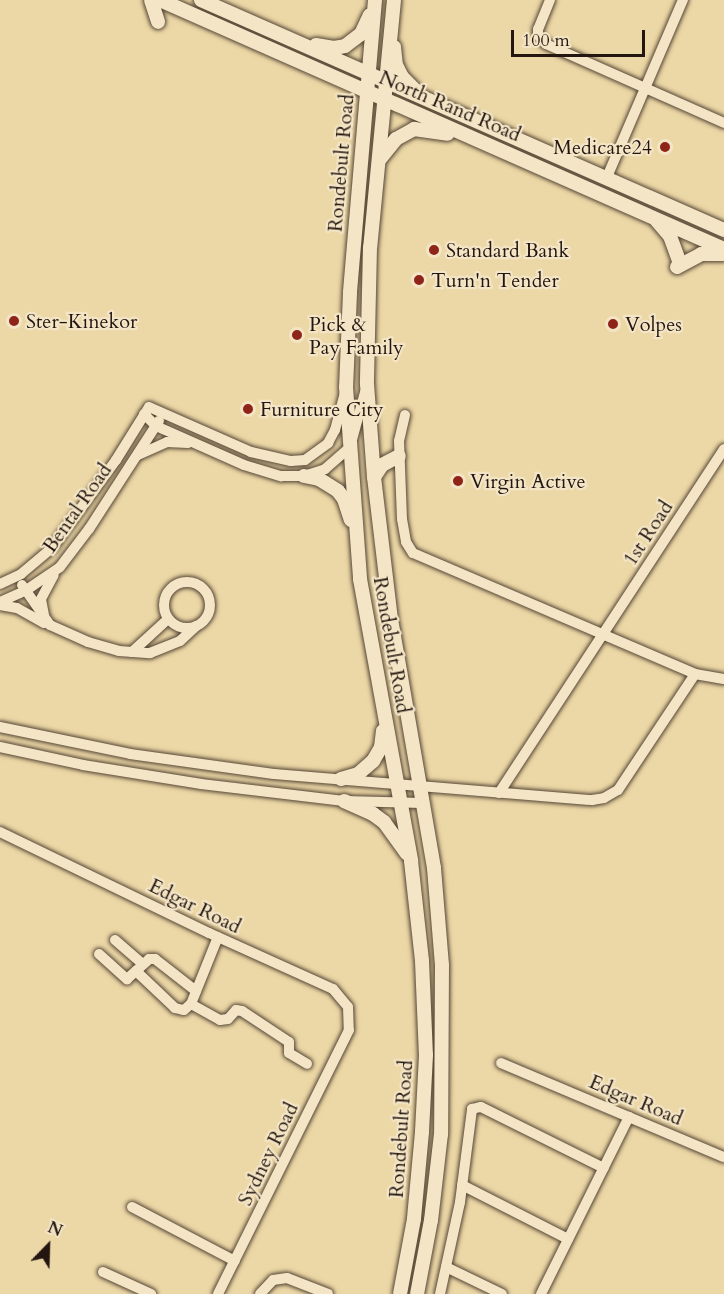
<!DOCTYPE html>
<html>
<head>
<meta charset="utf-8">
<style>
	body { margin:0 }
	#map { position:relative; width:724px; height:1294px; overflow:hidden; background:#ecd7a6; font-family:Cardo,serif }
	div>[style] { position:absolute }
	.roads { filter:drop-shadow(0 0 2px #554636) drop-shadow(0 0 2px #554636) }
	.street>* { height:10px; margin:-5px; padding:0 5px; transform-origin:5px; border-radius:5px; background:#f3e5c5 }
	.street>.ring { margin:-5px; padding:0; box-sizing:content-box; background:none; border:10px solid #f3e5c5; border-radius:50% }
	.secondary>* { height:14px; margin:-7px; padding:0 7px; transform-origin:7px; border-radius:7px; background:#f3e5c5 }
	.dots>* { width:16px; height:16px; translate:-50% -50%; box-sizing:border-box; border:3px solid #f3e5c5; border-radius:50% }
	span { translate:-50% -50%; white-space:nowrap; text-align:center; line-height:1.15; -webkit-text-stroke:4.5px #f3e5c5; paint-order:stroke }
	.street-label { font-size:20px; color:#231610 }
	.poi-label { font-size:20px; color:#231610 }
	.right { translate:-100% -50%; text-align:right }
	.left { translate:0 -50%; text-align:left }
	.north { position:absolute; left:18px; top:1216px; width:60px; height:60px; -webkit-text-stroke:4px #f3e5c5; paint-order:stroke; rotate:23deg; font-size:16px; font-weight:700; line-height:24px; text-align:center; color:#231610 }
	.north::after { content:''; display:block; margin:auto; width:21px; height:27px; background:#231610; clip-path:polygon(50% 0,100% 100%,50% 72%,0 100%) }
	.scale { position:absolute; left:511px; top:30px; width:134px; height:27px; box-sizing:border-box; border:3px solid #231610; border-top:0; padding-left:8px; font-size:18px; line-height:21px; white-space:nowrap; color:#231610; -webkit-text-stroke:4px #f3e5c5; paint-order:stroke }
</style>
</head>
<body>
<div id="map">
	<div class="roads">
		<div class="street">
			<div style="left:550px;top:0;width:31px;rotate:112deg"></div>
			<div style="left:538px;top:29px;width:6px;rotate:90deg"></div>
			<div style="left:538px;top:35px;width:12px;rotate:48deg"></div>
			<div style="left:546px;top:44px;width:195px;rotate:23.9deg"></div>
			<div style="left:607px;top:177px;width:193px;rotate:-66.8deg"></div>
			<div style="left:144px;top:414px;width:17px;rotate:45deg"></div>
			<div style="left:156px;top:426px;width:96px;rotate:23.9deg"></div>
			<div style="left:244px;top:465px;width:39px;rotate:17deg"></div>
			<div style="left:281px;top:476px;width:23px"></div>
			<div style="left:304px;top:476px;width:22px;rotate:-18deg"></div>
			<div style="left:325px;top:469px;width:33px;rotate:-41deg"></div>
			<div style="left:350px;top:447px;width:57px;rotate:-74.7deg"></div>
			<div style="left:405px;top:415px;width:27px;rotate:103deg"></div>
			<div style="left:399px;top:441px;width:78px;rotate:87.8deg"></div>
			<div style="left:402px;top:519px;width:23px;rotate:80deg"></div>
			<div style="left:406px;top:542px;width:13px;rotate:58deg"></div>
			<div style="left:413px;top:553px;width:307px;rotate:23.2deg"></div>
			<div style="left:695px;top:674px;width:29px;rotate:10deg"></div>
			<div style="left:138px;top:455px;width:32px;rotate:-24deg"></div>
			<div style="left:167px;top:442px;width:21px;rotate:3deg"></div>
			<div class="ring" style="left:164px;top:582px;width:36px;height:36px"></div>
			<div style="left:0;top:584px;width:23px;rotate:-25deg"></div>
			<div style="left:21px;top:574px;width:40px;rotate:-40deg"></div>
			<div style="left:52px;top:548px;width:109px;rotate:-54deg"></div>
			<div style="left:116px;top:460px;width:62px;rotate:-58.1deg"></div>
			<div style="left:149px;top:407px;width:111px;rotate:23.8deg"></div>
			<div style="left:251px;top:452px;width:41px;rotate:12.7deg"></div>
			<div style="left:291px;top:461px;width:14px;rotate:-4deg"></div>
			<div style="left:305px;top:460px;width:29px;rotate:-36deg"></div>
			<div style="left:328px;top:443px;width:15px;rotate:-62deg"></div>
			<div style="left:335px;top:430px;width:39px;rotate:-75deg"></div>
			<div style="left:22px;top:585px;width:49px;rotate:55deg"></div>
			<div style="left:50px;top:625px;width:42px;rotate:24.1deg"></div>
			<div style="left:88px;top:642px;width:32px;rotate:16deg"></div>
			<div style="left:119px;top:651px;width:31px;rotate:4deg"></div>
			<div style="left:150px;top:653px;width:32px;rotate:-22deg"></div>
			<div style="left:180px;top:641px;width:22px;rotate:-43deg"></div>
			<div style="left:0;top:602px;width:27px;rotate:-24deg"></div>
			<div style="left:25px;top:591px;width:42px;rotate:-34.4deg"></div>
			<div style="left:60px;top:567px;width:48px;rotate:-52.7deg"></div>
			<div style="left:89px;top:529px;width:129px;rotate:-57.1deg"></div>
			<div style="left:0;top:605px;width:17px;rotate:10deg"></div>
			<div style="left:17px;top:608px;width:31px;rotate:29deg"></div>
			<div style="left:44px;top:615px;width:16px;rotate:-101deg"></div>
			<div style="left:41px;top:599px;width:27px;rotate:-62deg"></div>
			<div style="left:132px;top:652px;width:49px;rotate:-42.5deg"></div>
			<div style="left:0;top:727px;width:133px;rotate:11.7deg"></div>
			<div style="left:130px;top:754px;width:145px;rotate:7.9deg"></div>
			<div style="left:274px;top:774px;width:319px;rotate:4.7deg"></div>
			<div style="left:592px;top:800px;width:12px;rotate:-9deg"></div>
			<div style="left:604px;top:798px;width:16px;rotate:-30deg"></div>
			<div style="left:618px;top:790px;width:139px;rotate:-56.4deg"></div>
			<div style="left:0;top:747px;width:85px;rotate:12.2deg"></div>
			<div style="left:83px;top:765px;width:120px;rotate:9.1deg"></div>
			<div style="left:201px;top:784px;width:144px;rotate:6.8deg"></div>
			<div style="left:344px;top:801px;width:78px;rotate:1.5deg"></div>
			<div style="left:499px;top:793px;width:411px;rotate:-56.8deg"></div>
			<div style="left:0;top:832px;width:232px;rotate:25.8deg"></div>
			<div style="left:209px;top:933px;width:136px;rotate:24.3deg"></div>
			<div style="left:333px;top:989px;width:23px;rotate:50deg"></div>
			<div style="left:348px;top:1007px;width:23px;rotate:88deg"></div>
			<div style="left:349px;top:1030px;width:295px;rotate:116.4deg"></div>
			<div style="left:115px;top:940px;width:37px;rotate:41deg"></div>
			<div style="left:99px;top:954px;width:38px;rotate:42deg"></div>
			<div style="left:127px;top:979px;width:30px;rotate:-42deg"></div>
			<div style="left:149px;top:959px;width:6px"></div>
			<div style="left:155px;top:959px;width:52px;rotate:38deg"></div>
			<div style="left:136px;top:971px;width:54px;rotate:43.5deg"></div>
			<div style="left:175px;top:1008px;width:9px;rotate:13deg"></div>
			<div style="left:184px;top:1010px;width:9px;rotate:-41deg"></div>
			<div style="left:191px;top:1004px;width:72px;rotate:-68.1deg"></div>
			<div style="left:191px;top:1004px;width:33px;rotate:29deg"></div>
			<div style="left:220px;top:1020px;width:8px;rotate:-7deg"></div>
			<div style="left:228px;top:1019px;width:12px;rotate:-48deg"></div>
			<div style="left:236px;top:1010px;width:6px;rotate:9deg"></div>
			<div style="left:242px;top:1011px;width:56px;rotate:33.4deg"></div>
			<div style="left:289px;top:1042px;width:11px;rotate:90deg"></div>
			<div style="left:289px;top:1053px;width:21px;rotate:31deg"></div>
			<div style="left:501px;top:1063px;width:242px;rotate:22.9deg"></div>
			<div style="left:462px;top:1185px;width:119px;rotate:27deg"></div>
			<div style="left:132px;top:1207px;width:116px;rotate:27.7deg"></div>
			<div style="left:446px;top:1267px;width:62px;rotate:25.7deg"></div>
			<div style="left:103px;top:1272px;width:53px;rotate:24.6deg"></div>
			<div style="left:260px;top:1294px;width:19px;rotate:-47deg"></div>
			<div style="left:273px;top:1280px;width:14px;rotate:-8deg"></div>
			<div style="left:287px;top:1278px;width:44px;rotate:21.3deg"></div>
			<div style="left:440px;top:1294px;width:94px;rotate:-77.7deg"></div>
			<div style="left:460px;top:1202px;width:94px;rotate:-82.6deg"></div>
			<div style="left:472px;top:1109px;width:9px;rotate:-13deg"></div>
			<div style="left:481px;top:1107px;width:137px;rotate:26.4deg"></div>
			<div style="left:541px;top:1294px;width:198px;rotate:-63.6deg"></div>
		</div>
		<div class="secondary">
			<div style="left:151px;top:0;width:23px;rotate:72deg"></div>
			<div style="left:160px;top:0;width:617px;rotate:23.82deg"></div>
			<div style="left:201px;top:0;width:571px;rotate:23.74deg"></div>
			<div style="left:375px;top:0;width:294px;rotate:94.9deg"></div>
			<div style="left:350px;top:293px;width:94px;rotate:92.4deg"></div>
			<div style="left:346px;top:387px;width:193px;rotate:85.8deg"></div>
			<div style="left:360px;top:579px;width:287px;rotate:79.7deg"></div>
			<div style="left:411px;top:861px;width:101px;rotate:83.7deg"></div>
			<div style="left:422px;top:961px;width:94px;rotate:87.6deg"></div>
			<div style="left:426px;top:1055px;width:77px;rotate:93deg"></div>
			<div style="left:422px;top:1132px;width:87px;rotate:95.3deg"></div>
			<div style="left:414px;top:1219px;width:76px;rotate:100.6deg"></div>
			<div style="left:394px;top:0;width:248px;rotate:95.5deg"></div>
			<div style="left:370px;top:247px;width:137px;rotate:91.3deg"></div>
			<div style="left:367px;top:384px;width:93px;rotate:85.7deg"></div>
			<div style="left:374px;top:477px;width:143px;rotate:83.2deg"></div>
			<div style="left:391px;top:619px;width:253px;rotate:80.2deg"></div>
			<div style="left:434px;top:868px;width:97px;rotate:85.3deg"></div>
			<div style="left:442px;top:965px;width:169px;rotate:90.3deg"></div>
			<div style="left:441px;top:1134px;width:87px;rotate:96.6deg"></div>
			<div style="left:431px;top:1220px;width:75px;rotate:100.7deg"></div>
			<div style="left:316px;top:45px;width:18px;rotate:9deg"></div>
			<div style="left:334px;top:48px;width:11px;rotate:-10deg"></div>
			<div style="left:345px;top:46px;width:20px;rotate:-37deg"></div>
			<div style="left:361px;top:34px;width:21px;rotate:-65deg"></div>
			<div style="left:394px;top:47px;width:18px;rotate:84deg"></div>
			<div style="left:396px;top:65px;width:13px;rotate:63deg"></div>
			<div style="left:402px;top:77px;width:18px;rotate:45deg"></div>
			<div style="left:379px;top:160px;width:27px;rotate:-51deg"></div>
			<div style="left:396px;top:139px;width:21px;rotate:-29deg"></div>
			<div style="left:414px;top:129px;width:34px;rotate:8deg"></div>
			<div style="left:657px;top:221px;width:20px;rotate:49deg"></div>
			<div style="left:670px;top:236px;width:29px;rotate:70deg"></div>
			<div style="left:677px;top:267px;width:27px;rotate:-28deg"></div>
			<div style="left:701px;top:254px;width:23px"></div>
			<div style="left:304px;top:476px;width:15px;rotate:11deg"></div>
			<div style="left:319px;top:479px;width:22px;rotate:32deg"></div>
			<div style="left:338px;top:491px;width:10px;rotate:53deg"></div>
			<div style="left:344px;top:499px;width:22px;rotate:72deg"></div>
			<div style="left:374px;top:477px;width:14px;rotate:-56deg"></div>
			<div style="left:382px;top:465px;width:19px;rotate:-28deg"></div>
			<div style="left:341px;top:779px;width:18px;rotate:-16deg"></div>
			<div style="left:358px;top:774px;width:20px;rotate:-41deg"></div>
			<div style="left:373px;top:761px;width:16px;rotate:-60deg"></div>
			<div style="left:381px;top:747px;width:16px;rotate:-83deg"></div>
			<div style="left:344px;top:801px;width:32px;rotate:24deg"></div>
			<div style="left:373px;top:814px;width:14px;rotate:36deg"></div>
			<div style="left:384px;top:822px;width:39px;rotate:54deg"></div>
		</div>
	</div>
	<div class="dots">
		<div style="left:665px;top:147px;background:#8f2418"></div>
		<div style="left:434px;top:250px;background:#8f2418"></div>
		<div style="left:419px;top:280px;background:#8f2418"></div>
		<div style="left:14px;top:321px;background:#8f2418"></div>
		<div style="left:613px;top:324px;background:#8f2418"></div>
		<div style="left:297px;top:335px;background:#8f2418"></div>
		<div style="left:248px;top:409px;background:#8f2418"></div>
		<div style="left:458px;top:481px;background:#8f2418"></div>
	</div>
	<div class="street-label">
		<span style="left:450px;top:106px;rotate:23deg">North Rand Road</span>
		<span style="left:341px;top:163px;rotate:-85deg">Rondebult Road</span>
		<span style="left:77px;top:508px;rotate:-55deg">Bental Road</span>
		<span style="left:648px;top:533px;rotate:-57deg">1st Road</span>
		<span style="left:392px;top:645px;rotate:80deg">Rondebult Road</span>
		<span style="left:195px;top:906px;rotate:26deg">Edgar Road</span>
		<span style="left:636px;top:1100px;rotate:23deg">Edgar Road</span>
		<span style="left:401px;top:1129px;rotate:-86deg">Rondebult Road</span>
		<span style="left:268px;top:1154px;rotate:-64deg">Sydney Road</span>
	</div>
	<div class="poi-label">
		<span class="right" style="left:652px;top:147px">Medicare24</span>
		<span class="left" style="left:446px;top:250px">Standard Bank</span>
		<span class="left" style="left:431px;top:280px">Turn'n Tender</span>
		<span class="left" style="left:26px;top:321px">Ster-Kinekor</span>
		<span class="left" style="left:309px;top:336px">Pick &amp;<br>Pay Family</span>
		<span class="left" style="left:625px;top:324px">Volpes</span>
		<span class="left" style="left:260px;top:409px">Furniture City</span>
		<span class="left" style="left:470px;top:481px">Virgin Active</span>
	</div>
	<div class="north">N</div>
	<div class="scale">100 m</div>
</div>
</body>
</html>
